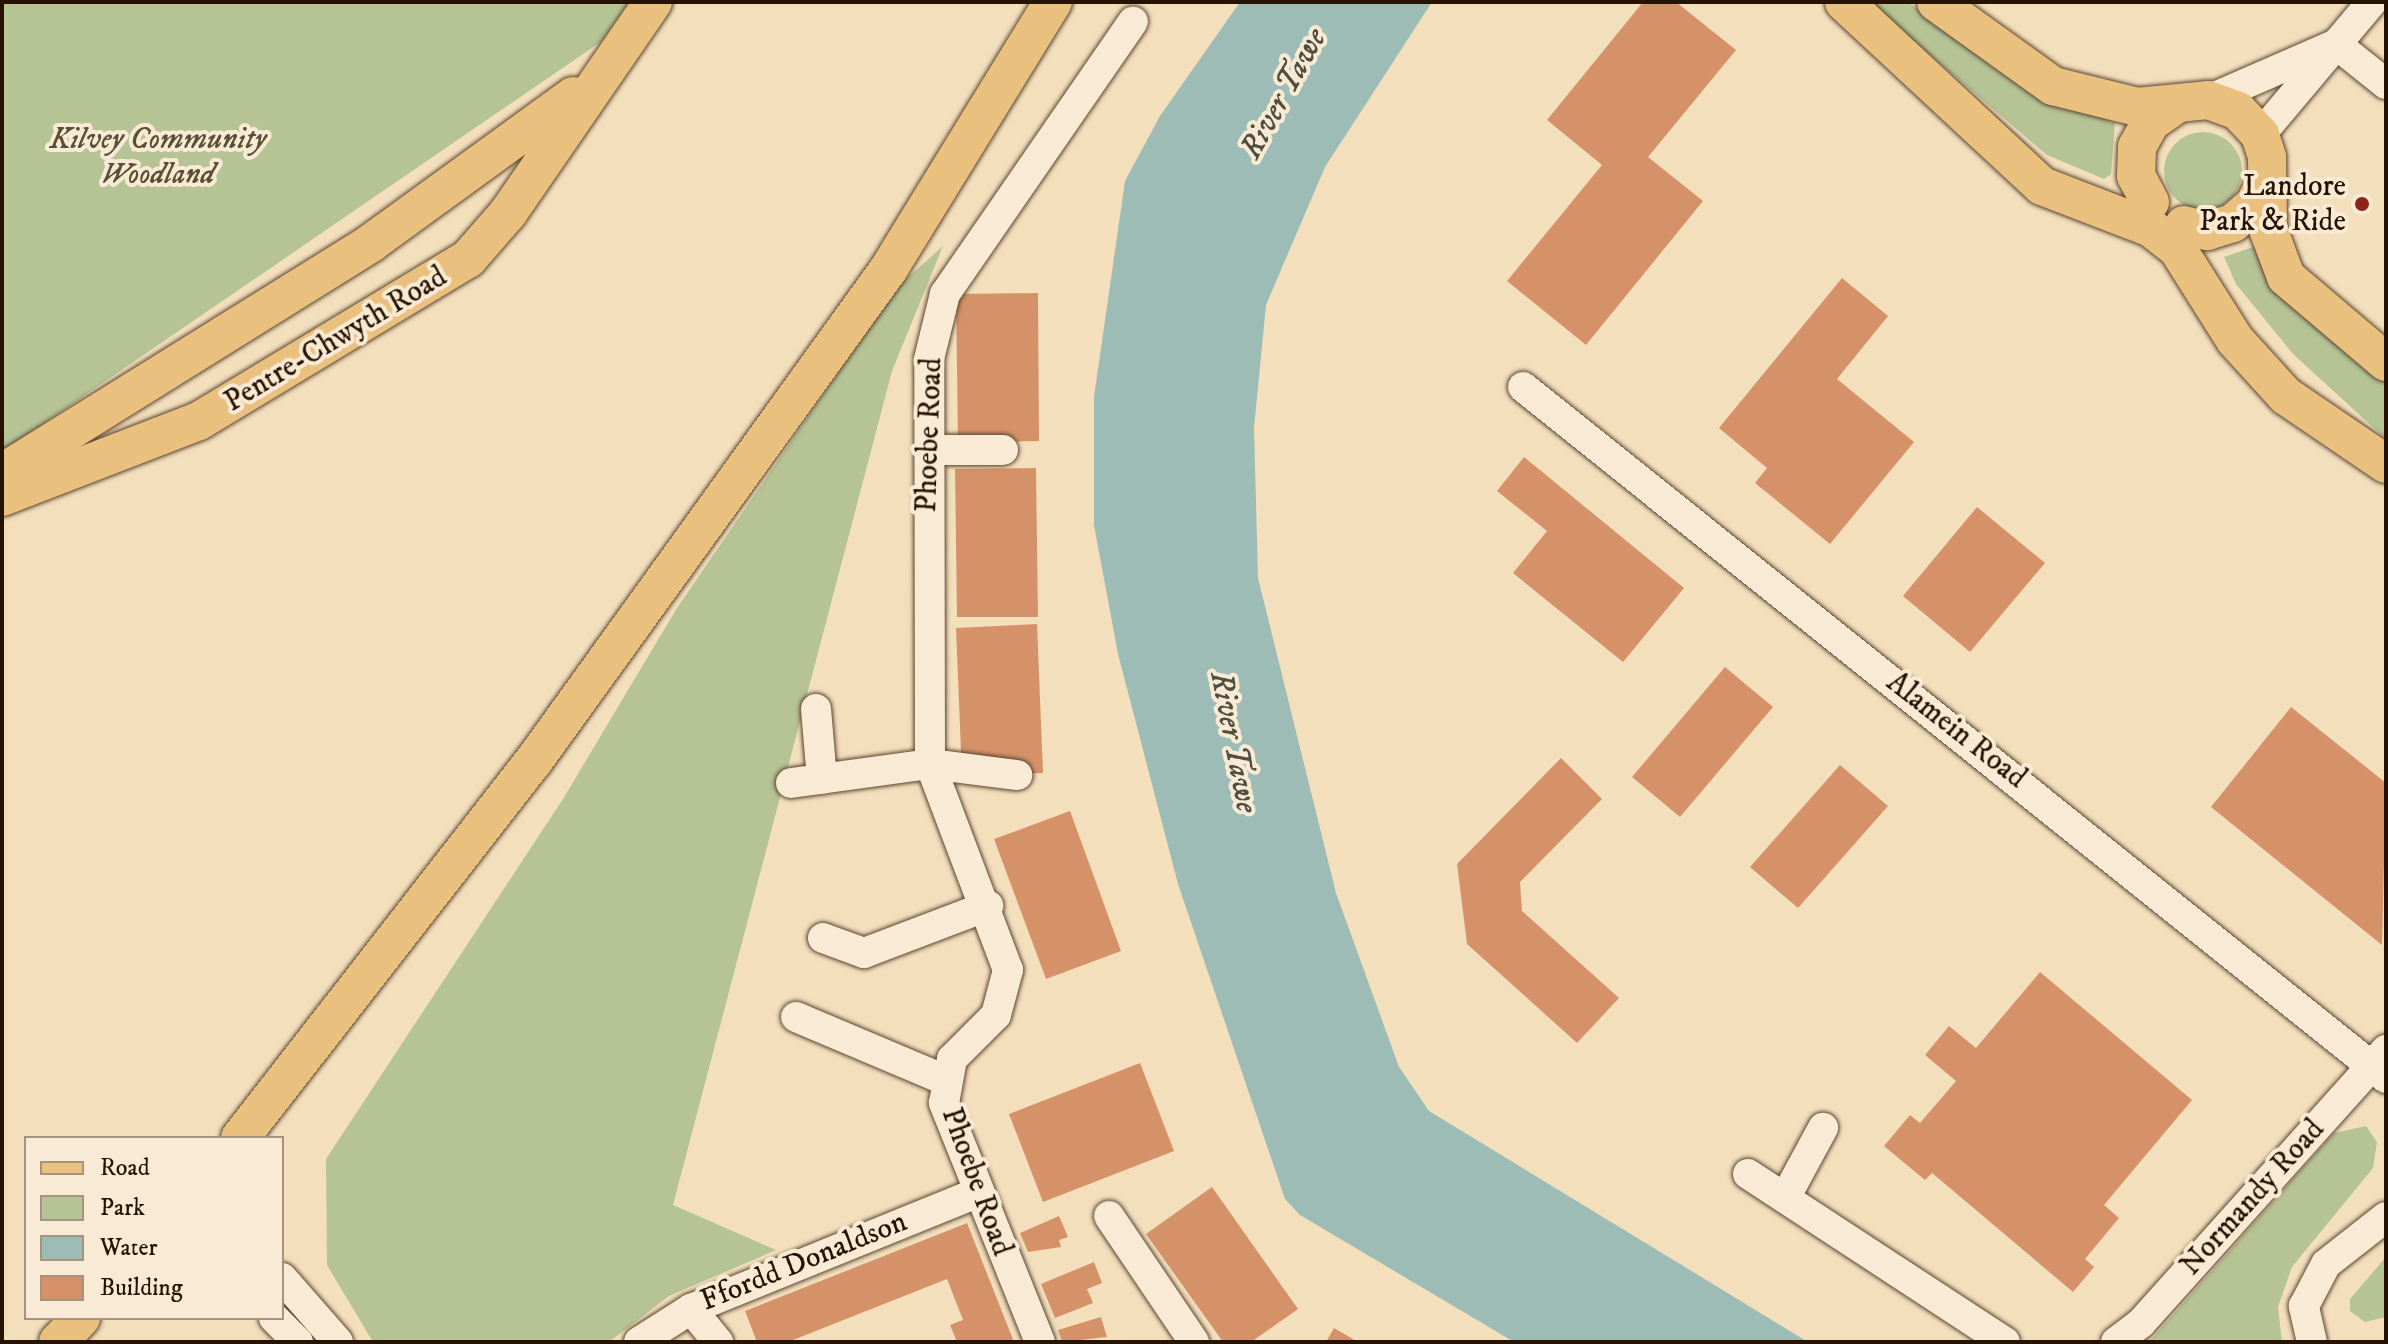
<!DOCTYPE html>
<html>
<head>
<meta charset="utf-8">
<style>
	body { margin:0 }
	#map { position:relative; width:2388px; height:1344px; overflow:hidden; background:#f4dfbd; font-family:"IM FELL DW Pica",serif }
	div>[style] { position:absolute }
	.green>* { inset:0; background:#b6c395 }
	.round { border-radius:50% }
	.water>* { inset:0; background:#9cbcb5 }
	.building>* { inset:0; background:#d59269 }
	.roads { filter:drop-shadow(0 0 2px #5a452f) drop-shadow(0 0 2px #5a452f) }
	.minor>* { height:30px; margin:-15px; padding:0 15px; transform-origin:15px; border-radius:15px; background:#f8ead4 }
	.major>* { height:38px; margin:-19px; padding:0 19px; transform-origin:19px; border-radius:19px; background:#eac07e }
	.dots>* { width:22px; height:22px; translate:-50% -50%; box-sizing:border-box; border:4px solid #f8ead4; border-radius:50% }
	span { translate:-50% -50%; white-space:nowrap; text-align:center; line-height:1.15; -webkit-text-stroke:8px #f8ead4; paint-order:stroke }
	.park-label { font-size:30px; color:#585034; font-style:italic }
	.poi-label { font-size:30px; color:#261200 }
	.right { translate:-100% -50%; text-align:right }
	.street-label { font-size:30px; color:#261200 }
	.water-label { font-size:32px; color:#4f4e3f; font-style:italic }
	.frame { position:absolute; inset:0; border:4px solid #261200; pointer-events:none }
	.legend { position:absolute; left:24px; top:1136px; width:260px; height:184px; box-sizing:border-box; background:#f8ead4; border:2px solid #a4947f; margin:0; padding:10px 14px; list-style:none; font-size:24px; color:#261200 }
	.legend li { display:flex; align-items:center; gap:16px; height:40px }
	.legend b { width:40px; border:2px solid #a4947f }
</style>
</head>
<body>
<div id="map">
	<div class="green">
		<div style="clip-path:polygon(2px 2px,629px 2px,602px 41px,2px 452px)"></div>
		<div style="clip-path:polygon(1868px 2px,1908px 2px,2026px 91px,2115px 123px,2111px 174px,2104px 179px,2047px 155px)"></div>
		<div class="round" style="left:2164px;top:132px;width:78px;height:78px"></div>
		<div style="clip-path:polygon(943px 246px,892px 371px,673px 1205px,776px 1250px,669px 1296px,609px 1342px,373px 1342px,327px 1265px,326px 1159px,563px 799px,677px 608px,897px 287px)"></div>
		<div style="clip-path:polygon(2256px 246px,2308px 318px,2386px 383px,2386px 439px,2293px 354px,2236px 284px,2224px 257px)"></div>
		<div style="clip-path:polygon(2366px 1126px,2377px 1142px,2373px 1168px,2292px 1267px,2278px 1307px,2282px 1342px,2149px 1342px,2334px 1133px)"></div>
		<div style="clip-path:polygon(2386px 1257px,2386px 1317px,2365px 1322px,2350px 1311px,2350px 1299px)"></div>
	</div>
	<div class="water">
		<div style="clip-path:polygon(1240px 2px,1432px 2px,1325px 167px,1266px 305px,1254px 428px,1258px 578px,1336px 893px,1399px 1067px,1429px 1111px,1808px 1342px,1514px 1342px,1300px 1215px,1285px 1199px,1178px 884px,1118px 654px,1094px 525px,1094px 397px,1125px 181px,1160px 116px)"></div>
	</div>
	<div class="building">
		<div style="clip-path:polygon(1643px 2px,1676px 2px,1736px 50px,1648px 157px,1703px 201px,1586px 345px,1507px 281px,1602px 165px,1547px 120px)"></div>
		<div style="clip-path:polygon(1842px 278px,1888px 316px,1837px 379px,1914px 442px,1830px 544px,1755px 483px,1767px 468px,1719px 428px)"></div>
		<div style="clip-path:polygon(1038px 293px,1039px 441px,958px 443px,956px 294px)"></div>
		<div style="clip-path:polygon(1524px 457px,1684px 588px,1623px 662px,1513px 573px,1547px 531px,1497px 491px)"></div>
		<div style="clip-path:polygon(1036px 468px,1038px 617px,957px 617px,955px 469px)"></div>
		<div style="clip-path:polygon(1977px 507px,2045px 563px,1970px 652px,1903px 596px)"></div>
		<div style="clip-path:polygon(1037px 624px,1043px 773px,962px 776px,956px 628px)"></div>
		<div style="clip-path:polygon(1725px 667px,1773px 707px,1680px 817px,1632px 777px)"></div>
		<div style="clip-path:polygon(2291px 707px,2386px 783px,2382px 945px,2211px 807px)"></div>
		<div style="clip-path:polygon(1561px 758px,1602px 799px,1520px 882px,1522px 911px,1619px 998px,1577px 1043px,1467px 944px,1457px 864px)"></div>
		<div style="clip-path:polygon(1840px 765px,1888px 806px,1798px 908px,1750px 867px)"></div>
		<div style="clip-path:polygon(1070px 811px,1121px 951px,1046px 979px,994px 839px)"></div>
		<div style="clip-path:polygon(2040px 972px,2192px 1100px,2104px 1205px,2119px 1218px,2085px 1259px,2094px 1267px,2073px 1292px,1932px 1173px,1925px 1180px,1884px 1146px,1910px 1115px,1920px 1123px,1956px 1081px,1925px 1055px,1949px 1026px,1976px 1048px)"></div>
		<div style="clip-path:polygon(1140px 1063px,1174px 1151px,1043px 1202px,1009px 1114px)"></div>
		<div style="clip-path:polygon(1212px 1187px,1298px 1309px,1251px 1342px,1223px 1342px,1146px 1234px)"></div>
		<div style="clip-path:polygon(1059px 1216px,1068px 1237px,1059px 1240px,1061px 1247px,1028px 1252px,1020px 1233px)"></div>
		<div style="clip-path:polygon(967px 1223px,1014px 1342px,957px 1342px,950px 1325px,963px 1320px,947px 1279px,788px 1342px,757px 1342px,745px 1311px)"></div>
		<div style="clip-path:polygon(1094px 1262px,1102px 1283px,1087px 1289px,1093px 1303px,1055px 1318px,1041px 1284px)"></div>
		<div style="clip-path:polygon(1101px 1317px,1107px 1337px,1062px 1342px,1058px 1330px)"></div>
		<div style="clip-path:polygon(1334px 1328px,1358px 1342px,1326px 1342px)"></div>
	</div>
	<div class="roads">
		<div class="minor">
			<div style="left:2336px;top:44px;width:64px;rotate:38.7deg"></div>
			<div style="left:2208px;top:100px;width:137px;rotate:-23.6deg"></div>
			<div style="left:2260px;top:135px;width:174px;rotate:-49.9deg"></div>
			<div style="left:1523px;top:387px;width:1106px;rotate:38.68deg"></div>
			<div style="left:929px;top:450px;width:74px"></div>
			<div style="left:816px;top:709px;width:70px;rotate:85.1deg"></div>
			<div style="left:791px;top:783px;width:140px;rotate:-7.8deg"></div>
			<div style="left:930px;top:764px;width:88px;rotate:7.2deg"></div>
			<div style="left:823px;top:938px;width:44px;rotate:20.1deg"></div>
			<div style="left:864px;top:953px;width:133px;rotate:-20.8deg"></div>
			<div style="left:796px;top:1017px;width:162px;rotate:22.9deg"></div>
			<div style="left:1748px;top:1174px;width:307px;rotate:33.2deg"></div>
			<div style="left:1785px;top:1198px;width:80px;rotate:-61.5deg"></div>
			<div style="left:1109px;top:1216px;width:152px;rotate:56deg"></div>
			<div style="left:282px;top:1278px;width:85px;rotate:48.8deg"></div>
			<div style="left:691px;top:1309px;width:43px;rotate:50.7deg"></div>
			<div style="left:274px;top:1318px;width:34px;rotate:45deg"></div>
			<div style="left:639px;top:1342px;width:62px;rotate:-32.4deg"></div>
			<div style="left:691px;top:1309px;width:308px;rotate:-22.1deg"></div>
			<div style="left:1040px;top:1342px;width:258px;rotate:-111.9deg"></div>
			<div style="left:944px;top:1103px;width:45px;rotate:-79.7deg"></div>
			<div style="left:952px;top:1059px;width:62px;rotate:-45deg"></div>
			<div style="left:996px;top:1015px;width:47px;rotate:-75.1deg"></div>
			<div style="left:1008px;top:970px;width:220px;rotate:-110.7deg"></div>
			<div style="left:930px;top:764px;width:405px;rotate:-90.1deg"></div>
			<div style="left:929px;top:359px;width:67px;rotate:-76.2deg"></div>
			<div style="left:945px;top:294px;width:331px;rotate:-55.4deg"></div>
			<div style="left:2116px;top:1342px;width:31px;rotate:-37deg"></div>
			<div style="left:2141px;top:1323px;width:367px;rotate:-48.1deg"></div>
			<div style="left:2312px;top:1342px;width:37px;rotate:-103deg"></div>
			<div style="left:2304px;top:1306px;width:47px;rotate:-62.4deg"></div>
			<div style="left:2326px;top:1264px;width:76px;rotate:-38.1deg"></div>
		</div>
		<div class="major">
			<div style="left:1844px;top:2px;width:270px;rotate:42.9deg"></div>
			<div style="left:2042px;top:186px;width:117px;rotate:21.1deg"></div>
			<div style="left:2151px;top:228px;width:33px;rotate:38deg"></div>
			<div style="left:2177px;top:248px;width:109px;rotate:57.8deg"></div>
			<div style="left:2235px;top:340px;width:76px;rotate:47.7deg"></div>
			<div style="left:2286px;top:396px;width:121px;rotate:34.2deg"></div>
			<div style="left:1936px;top:2px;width:144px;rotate:35.7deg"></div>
			<div style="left:2053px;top:86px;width:87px;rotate:14deg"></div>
			<div style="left:2137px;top:107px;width:71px;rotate:-5.6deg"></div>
			<div style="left:2208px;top:100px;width:32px;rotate:20deg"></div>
			<div style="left:2238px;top:111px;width:33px;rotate:47deg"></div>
			<div style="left:2260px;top:135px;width:23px;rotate:72deg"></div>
			<div style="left:2267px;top:157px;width:72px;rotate:89.2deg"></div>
			<div style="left:2268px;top:229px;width:51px;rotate:69.4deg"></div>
			<div style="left:2286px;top:277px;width:131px;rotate:40.4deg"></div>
			<div style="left:2150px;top:202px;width:30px;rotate:-118deg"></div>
			<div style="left:2136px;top:176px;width:29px;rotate:-88deg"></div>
			<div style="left:2137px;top:147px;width:29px;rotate:-61deg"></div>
			<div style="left:2151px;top:122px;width:29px;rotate:-35deg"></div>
			<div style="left:2184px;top:225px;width:24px;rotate:15deg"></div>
			<div style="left:2207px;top:231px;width:27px;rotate:-17deg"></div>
			<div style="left:2233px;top:223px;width:28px;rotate:-41deg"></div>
			<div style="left:2254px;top:205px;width:28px;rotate:-64deg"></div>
			<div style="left:2px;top:473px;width:435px;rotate:-31.9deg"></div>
			<div style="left:371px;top:243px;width:250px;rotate:-36deg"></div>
			<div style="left:2px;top:497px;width:211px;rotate:-21.1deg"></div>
			<div style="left:199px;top:421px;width:314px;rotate:-31.1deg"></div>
			<div style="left:468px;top:259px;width:61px;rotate:-49deg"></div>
			<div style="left:508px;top:213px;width:256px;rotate:-55.5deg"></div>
			<div style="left:240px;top:1138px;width:477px;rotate:-52.1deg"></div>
			<div style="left:533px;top:762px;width:607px;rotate:-54.19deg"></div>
			<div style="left:888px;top:270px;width:315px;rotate:-58.4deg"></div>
			<div style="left:58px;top:1342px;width:33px;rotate:-46deg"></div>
		</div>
	</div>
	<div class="dots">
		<div style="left:2362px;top:204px;background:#8f2418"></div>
	</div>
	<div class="park-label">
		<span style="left:158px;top:157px">Kilvey Community<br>Woodland</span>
	</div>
	<div class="poi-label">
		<span class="right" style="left:2346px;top:204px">Landore<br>Park &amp; Ride</span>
	</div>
	<div class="street-label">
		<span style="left:336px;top:340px;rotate:-31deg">Pentre-Chwyth Road</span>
		<span style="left:930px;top:435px;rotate:-88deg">Phoebe Road</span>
		<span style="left:1956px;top:731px;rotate:38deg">Alamein Road</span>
		<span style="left:976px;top:1182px;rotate:70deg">Phoebe Road</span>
		<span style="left:2253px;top:1198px;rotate:-48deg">Normandy Road</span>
		<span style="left:804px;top:1262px;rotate:-22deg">Ffordd Donaldson</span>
	</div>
	<div class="water-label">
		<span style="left:1284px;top:94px;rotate:-61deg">River Tawe</span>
		<span style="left:1233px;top:742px;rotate:79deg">River Tawe</span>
	</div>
	<div class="frame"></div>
	<ul class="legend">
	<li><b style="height:10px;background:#eac07e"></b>Road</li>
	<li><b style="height:22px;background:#b6c395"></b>Park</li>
	<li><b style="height:22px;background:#9cbcb5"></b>Water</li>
	<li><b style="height:22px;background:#d59269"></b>Building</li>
	</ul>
</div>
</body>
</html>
